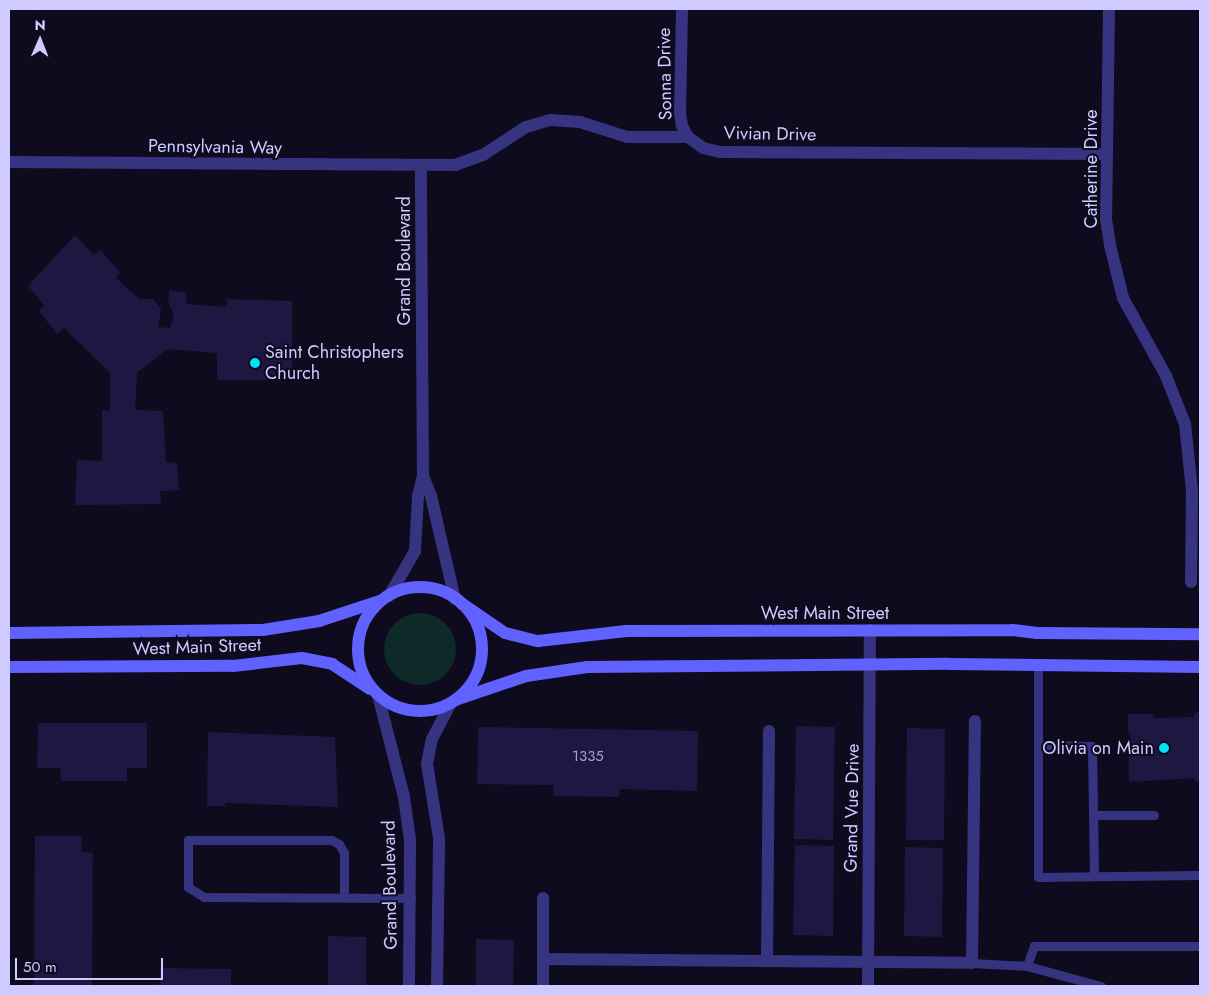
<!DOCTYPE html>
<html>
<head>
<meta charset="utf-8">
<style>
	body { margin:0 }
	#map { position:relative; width:1209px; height:995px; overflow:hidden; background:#0e0b1f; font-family:Jost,sans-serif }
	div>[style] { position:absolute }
	.green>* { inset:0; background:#0e2a28 }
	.round { border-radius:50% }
	.building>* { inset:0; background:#1e1741 }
	.service>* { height:9px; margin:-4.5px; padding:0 4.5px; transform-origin:4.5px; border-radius:4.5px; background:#363480 }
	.minor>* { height:12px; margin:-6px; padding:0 6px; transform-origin:6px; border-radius:6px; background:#363480 }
	.secondary>* { height:12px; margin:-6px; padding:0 6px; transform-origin:6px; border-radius:6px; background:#6161ff }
	.secondary>.ring { margin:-6px; padding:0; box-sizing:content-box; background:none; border:12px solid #6161ff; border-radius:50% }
	.dots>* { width:14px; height:14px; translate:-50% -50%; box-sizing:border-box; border:2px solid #0e0b1f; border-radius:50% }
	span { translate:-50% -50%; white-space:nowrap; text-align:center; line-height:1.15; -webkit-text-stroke:4px #0e0b1f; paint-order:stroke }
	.number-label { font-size:15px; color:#a39dd0 }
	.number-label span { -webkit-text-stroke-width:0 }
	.street-label { font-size:18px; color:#cfcaff }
	.poi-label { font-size:18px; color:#cfcaff }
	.left { translate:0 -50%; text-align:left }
	.right { translate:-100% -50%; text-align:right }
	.frame { position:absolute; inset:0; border:10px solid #cfcaff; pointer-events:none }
	.north { position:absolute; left:15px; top:15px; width:50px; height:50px; -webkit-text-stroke:4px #0e0b1f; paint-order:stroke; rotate:1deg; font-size:14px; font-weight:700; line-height:20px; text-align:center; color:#cfcaff }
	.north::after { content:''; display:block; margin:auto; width:18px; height:22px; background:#cfcaff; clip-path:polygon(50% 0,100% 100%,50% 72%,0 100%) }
	.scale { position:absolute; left:15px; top:958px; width:148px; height:22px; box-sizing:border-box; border:2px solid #cfcaff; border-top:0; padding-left:6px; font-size:15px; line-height:18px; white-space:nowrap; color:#cfcaff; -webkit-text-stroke:4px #0e0b1f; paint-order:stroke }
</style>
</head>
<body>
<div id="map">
	<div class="green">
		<div class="round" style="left:384px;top:613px;width:72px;height:72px"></div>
	</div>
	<div class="building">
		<div style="clip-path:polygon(75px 235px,94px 255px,100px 250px,120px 272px,116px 278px,139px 299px,153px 299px,161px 309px,158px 327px,170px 328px,174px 314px,168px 302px,169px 290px,187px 293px,186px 304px,227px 307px,227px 299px,292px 301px,292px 380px,217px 380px,217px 353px,167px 349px,137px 373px,135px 410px,163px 411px,166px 462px,177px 463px,179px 490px,160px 491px,161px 504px,75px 505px,77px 460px,102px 461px,102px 410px,110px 411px,110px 373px,64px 328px,57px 334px,39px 311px,44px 305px,28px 286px)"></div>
		<div style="clip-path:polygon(1200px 712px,1200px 781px,1195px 782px,1195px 778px,1129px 782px,1128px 714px,1153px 714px,1153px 718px,1194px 717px,1194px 713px)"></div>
		<div style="clip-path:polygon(38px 723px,147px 723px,147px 768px,127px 768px,127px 781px,61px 781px,60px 768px,37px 768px)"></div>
		<div style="clip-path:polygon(796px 726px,835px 727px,833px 840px,794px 839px)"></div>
		<div style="clip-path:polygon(478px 727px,698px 731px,697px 791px,620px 789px,619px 797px,553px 796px,554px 785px,477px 784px)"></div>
		<div style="clip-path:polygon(907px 728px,945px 729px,944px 840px,906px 840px)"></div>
		<div style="clip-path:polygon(208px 732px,335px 737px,338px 807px,225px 803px,225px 806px,207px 806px)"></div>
		<div style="clip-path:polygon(35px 836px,82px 836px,81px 852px,93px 853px,92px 986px,34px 986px)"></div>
		<div style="clip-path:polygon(795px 845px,834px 846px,833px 936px,793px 935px)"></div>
		<div style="clip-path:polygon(905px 847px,943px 848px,942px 937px,904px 936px)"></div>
		<div style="clip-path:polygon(328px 936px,366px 937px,366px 986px,328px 986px)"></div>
		<div style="clip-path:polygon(476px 939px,514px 940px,513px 986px,476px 986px)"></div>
		<div style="clip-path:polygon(160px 968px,231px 969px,231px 986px,143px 986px,160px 984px)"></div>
	</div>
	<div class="service">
		<div style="left:1038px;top:667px;width:210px;rotate:90deg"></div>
		<div style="left:1038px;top:877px;width:162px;rotate:-0.7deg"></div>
		<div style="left:1038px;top:745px;width:54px;rotate:1.1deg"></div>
		<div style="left:1092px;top:746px;width:130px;rotate:89.1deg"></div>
		<div style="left:1093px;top:815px;width:61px"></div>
		<div style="left:344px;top:897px;width:44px;rotate:-90deg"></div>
		<div style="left:344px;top:853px;width:10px;rotate:-119deg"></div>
		<div style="left:339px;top:844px;width:9px;rotate:-153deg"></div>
		<div style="left:331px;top:840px;width:143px;rotate:180deg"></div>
		<div style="left:188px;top:840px;width:47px;rotate:90deg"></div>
		<div style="left:188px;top:887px;width:19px;rotate:32deg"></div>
		<div style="left:204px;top:897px;width:207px;rotate:0.3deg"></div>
		<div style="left:972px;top:963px;width:55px;rotate:3.1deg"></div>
		<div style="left:1101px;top:986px;width:77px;rotate:-164.9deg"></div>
		<div style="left:1027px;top:966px;width:21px;rotate:-71deg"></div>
		<div style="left:1034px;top:946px;width:166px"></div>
	</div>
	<div class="minor">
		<div style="left:682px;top:9px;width:104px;rotate:91.1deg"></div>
		<div style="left:680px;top:113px;width:13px;rotate:81deg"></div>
		<div style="left:682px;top:126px;width:13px;rotate:61deg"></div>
		<div style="left:1109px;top:9px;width:210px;rotate:90.8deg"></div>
		<div style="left:1106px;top:219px;width:26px;rotate:81deg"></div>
		<div style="left:1110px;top:245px;width:55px;rotate:76.2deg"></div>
		<div style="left:1123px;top:298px;width:89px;rotate:61.1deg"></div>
		<div style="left:1166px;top:376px;width:52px;rotate:68.4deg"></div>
		<div style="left:1185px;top:424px;width:67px;rotate:84deg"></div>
		<div style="left:1192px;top:491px;width:91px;rotate:90.6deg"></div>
		<div style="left:9px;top:162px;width:446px;rotate:0.4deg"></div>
		<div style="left:455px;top:165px;width:30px;rotate:-20deg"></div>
		<div style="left:483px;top:155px;width:51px;rotate:-33.1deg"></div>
		<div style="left:526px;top:127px;width:26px;rotate:-16deg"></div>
		<div style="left:551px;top:120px;width:29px;rotate:4deg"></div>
		<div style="left:580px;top:122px;width:49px;rotate:17.7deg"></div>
		<div style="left:627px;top:137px;width:61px"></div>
		<div style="left:688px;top:137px;width:19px;rotate:36deg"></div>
		<div style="left:703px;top:148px;width:17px;rotate:13deg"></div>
		<div style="left:720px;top:152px;width:387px;rotate:0.3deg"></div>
		<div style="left:423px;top:476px;width:22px;rotate:68deg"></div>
		<div style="left:431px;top:496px;width:106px;rotate:76.9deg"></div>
		<div style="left:389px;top:596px;width:52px;rotate:-60deg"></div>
		<div style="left:415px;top:551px;width:55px;rotate:-86.9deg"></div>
		<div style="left:418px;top:496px;width:21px;rotate:-76deg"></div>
		<div style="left:423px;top:476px;width:309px;rotate:-90.4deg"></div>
		<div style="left:378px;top:695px;width:105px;rotate:75.7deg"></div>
		<div style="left:404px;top:797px;width:43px;rotate:82.1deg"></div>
		<div style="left:410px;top:840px;width:146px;rotate:90.4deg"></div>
		<div style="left:543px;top:959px;width:429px;rotate:0.5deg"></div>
		<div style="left:972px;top:963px;width:242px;rotate:-89.3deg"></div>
		<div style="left:767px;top:961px;width:230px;rotate:-89.5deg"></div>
		<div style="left:437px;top:986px;width:148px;rotate:-89.2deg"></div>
		<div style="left:439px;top:838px;width:75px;rotate:-99.2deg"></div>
		<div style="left:427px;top:764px;width:25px;rotate:-79deg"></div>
		<div style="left:432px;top:739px;width:41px;rotate:-62.2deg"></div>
		<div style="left:543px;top:986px;width:88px;rotate:-90deg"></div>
		<div style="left:868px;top:986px;width:356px;rotate:-89.7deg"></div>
	</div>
	<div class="secondary">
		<div class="ring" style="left:358px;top:587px;width:112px;height:112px"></div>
		<div style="left:461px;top:603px;width:53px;rotate:34.3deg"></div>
		<div style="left:505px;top:633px;width:34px;rotate:14deg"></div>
		<div style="left:538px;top:641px;width:89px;rotate:-6.5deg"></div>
		<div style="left:626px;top:631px;width:387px;rotate:-0.1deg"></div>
		<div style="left:1013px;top:630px;width:24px;rotate:7deg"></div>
		<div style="left:1037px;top:633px;width:163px;rotate:0.4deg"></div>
		<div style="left:9px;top:633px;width:254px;rotate:-0.7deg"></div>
		<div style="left:263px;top:630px;width:57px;rotate:-9.1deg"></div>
		<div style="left:319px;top:621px;width:64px;rotate:-18.2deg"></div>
		<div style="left:9px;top:667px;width:224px;rotate:-0.3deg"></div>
		<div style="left:233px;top:666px;width:69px;rotate:-6.6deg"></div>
		<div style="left:302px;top:658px;width:31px;rotate:11deg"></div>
		<div style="left:332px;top:664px;width:45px;rotate:33.3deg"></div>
		<div style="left:455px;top:700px;width:75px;rotate:-18.7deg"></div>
		<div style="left:526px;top:676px;width:62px;rotate:-8.4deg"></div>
		<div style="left:587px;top:667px;width:362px;rotate:-0.5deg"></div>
		<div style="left:949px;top:664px;width:251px;rotate:0.7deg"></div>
	</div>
	<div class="dots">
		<div style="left:255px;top:363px;background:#00e2f5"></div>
		<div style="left:1164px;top:748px;background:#00e2f5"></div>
	</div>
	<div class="number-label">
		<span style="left:588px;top:757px">1335</span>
	</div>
	<div class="street-label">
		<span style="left:665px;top:74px;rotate:-91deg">Sonna Drive</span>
		<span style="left:770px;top:134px;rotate:1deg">Vivian Drive</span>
		<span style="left:215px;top:147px;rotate:1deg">Pennsylvania Way</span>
		<span style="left:1091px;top:169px;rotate:-90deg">Catherine Drive</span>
		<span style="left:404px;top:261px;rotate:-90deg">Grand Boulevard</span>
		<span style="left:825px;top:613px">West Main Street</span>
		<span style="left:197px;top:647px;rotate:-2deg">West Main Street</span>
		<span style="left:852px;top:808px;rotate:-89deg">Grand Vue Drive</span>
		<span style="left:390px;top:885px;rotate:-91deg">Grand Boulevard</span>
	</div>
	<div class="poi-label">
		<span class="left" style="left:265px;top:363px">Saint Christophers<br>Church</span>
		<span class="right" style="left:1154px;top:748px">Olivia on Main</span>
	</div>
	<div class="frame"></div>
	<div class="north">N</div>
	<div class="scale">50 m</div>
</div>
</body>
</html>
